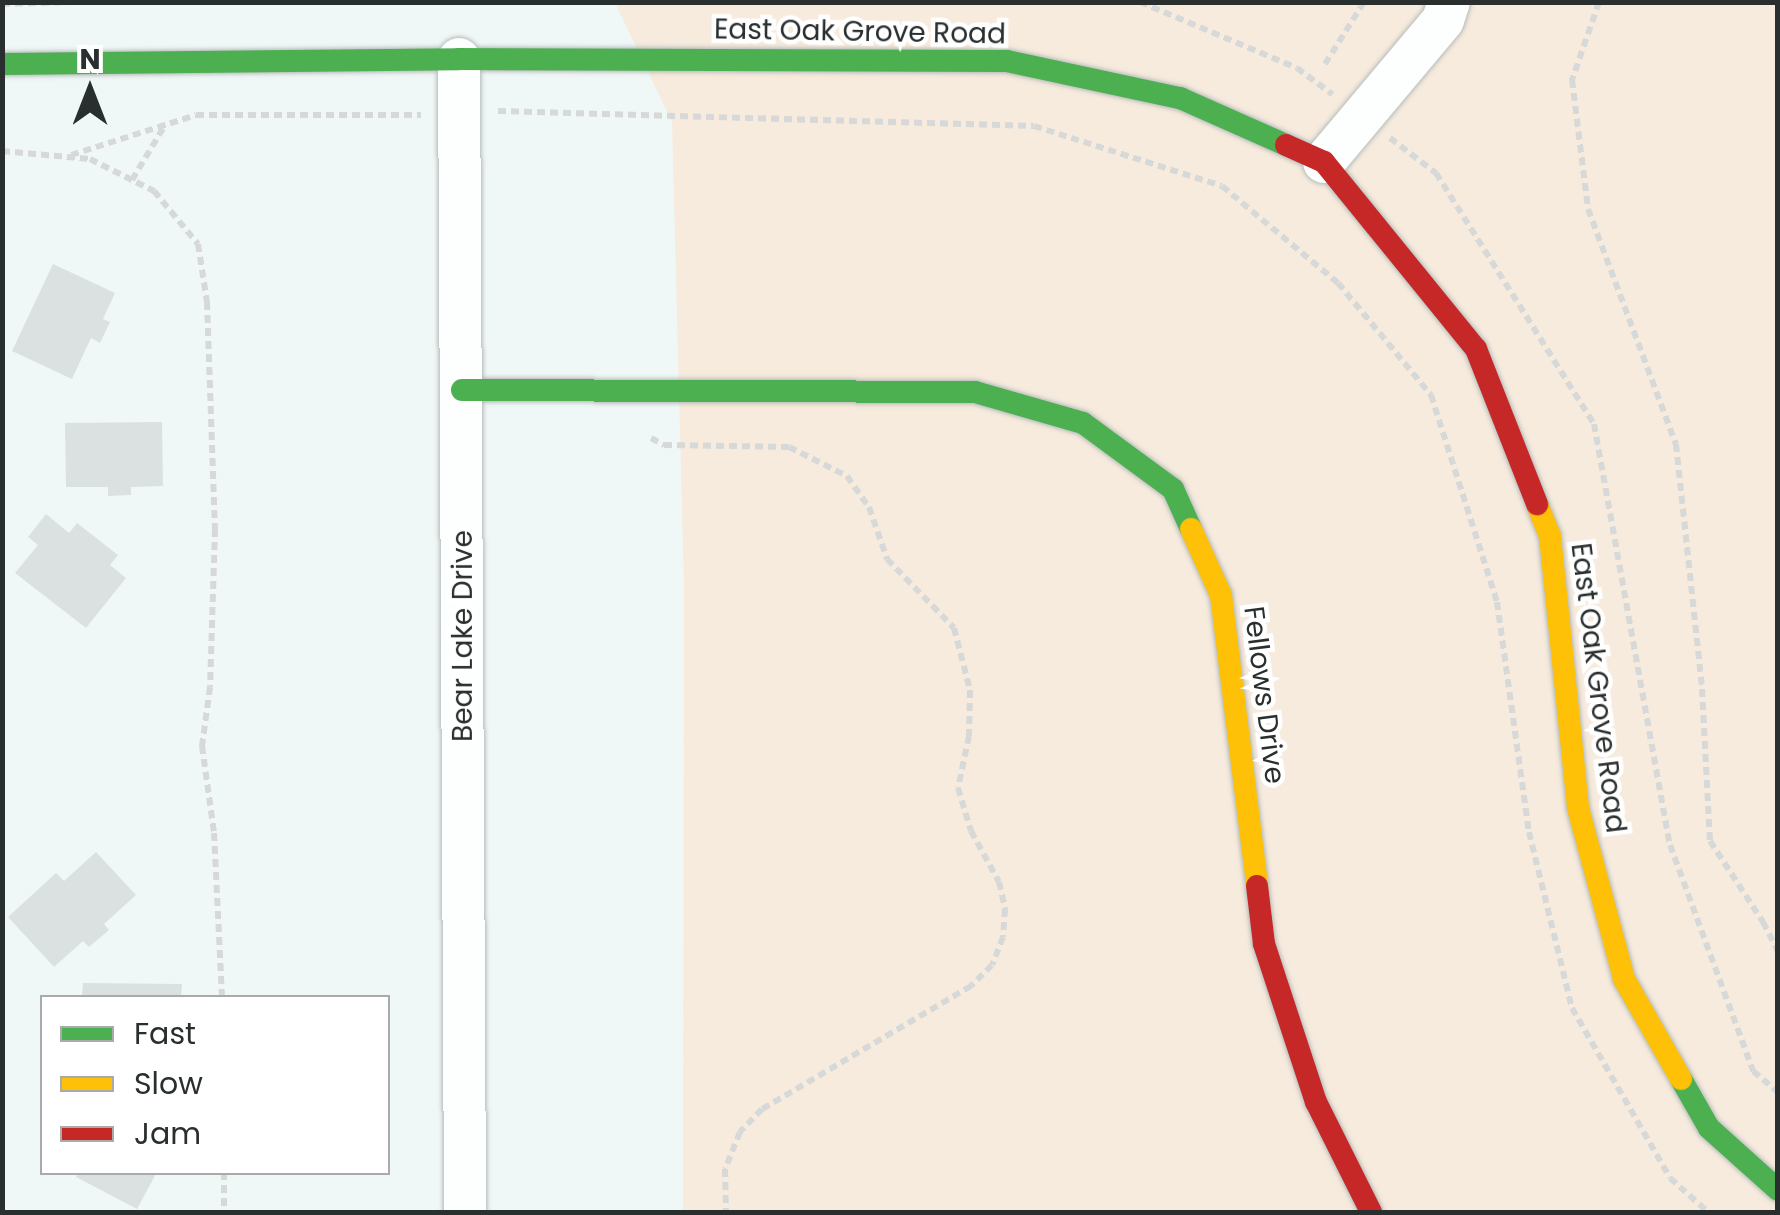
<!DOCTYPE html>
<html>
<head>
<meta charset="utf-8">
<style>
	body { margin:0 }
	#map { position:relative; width:1780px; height:1215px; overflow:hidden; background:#f0f8f7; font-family:Poppins,sans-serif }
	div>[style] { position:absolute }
	.green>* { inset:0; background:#f7ebdd }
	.building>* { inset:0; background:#dbe0e0 }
	.path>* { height:6px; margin-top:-3px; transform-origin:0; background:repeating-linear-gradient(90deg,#d6d9d8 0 8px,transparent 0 13px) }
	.roads { filter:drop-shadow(0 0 2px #b6bcbb) drop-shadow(0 0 2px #b6bcbb) }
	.street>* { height:42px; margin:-21px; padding:0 21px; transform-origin:21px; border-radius:21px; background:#fdfefe }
	.fast>* { height:22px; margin:-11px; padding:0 11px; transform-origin:11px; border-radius:11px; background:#4caf50 }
	.slow>* { height:22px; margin:-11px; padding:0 11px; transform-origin:11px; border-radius:11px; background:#ffc107 }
	.jam>* { height:22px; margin:-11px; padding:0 11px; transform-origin:11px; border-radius:11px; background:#c62828 }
	span { translate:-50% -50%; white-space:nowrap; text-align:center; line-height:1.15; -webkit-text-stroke:9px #fff; paint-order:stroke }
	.street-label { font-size:28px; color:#292e2e }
	.frame { position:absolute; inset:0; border:5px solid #292e2e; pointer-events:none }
	.legend { position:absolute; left:40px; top:995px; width:350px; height:180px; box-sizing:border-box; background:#fff; border:2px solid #a9abab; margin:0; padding:12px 18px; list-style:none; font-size:30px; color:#292e2e }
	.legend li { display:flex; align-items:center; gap:20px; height:50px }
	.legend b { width:50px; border:2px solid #a9abab }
	.north { position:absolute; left:40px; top:40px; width:100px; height:100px; -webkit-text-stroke:8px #fff; paint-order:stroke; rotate:0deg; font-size:28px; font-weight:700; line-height:40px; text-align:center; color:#292e2e }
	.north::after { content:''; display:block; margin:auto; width:35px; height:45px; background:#292e2e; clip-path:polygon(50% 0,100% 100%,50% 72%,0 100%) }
</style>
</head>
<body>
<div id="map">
	<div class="green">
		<div style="clip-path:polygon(615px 3px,1777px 3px,1777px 1212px,683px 1212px,684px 591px,672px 122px)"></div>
	</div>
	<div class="building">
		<div style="clip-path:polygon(53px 264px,115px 293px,103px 319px,110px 322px,100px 343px,91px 338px,72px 379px,12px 351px)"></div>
		<div style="clip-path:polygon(162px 422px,163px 486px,131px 487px,131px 495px,108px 496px,108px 487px,66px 487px,65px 423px)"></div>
		<div style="clip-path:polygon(46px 514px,69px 533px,77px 523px,118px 555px,110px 565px,126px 578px,86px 628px,15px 573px,38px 545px,28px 537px)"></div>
		<div style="clip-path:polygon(96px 852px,136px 895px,104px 924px,109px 930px,89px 947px,83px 941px,54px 967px,8px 917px,56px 873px,64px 881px)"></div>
		<div style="clip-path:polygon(83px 983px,182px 984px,181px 998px,82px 998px)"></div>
		<div style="clip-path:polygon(78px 1172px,157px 1172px,137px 1209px,76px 1177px)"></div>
	</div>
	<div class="path">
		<div style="left:1140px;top:2px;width:170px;rotate:22.8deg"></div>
		<div style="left:1297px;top:68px;width:44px;rotate:36.6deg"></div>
		<div style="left:1599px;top:2px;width:83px;rotate:109.1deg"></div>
		<div style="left:1572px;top:80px;width:130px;rotate:82.9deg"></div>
		<div style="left:1588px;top:209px;width:251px;rotate:69.5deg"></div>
		<div style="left:1676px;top:444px;width:246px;rotate:83.9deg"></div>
		<div style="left:1702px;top:689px;width:152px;rotate:87deg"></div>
		<div style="left:1710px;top:841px;width:97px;rotate:56.8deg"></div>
		<div style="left:1763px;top:922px;width:34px;rotate:63deg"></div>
		<div style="left:2px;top:4px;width:71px;rotate:-1.6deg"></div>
		<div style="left:1325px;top:64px;width:73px;rotate:-57.8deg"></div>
		<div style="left:498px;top:111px;width:536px;rotate:1.6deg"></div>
		<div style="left:1034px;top:126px;width:197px;rotate:17.7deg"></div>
		<div style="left:1222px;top:186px;width:151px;rotate:39.9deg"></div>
		<div style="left:1338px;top:283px;width:146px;rotate:50.3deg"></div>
		<div style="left:1431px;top:395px;width:217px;rotate:72.3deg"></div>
		<div style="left:1497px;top:602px;width:232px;rotate:82.1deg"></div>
		<div style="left:1529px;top:832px;width:181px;rotate:76.3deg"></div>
		<div style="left:1572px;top:1008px;width:196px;rotate:60deg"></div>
		<div style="left:1670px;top:1178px;width:51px;rotate:41.8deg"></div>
		<div style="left:1390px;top:138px;width:58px;rotate:37.3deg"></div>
		<div style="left:1436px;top:173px;width:297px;rotate:57.8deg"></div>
		<div style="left:1594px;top:424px;width:428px;rotate:79.8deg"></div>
		<div style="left:1670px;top:845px;width:241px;rotate:69.8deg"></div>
		<div style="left:1753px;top:1071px;width:33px;rotate:40deg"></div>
		<div style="left:2px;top:151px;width:88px;rotate:5.2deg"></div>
		<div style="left:90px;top:159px;width:72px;rotate:26.6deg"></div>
		<div style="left:154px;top:191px;width:69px;rotate:50.3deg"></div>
		<div style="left:198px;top:244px;width:59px;rotate:81.2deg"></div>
		<div style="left:207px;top:302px;width:227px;rotate:88deg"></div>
		<div style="left:215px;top:529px;width:158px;rotate:91.8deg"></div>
		<div style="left:210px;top:687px;width:60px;rotate:97.7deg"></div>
		<div style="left:202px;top:746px;width:88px;rotate:82.1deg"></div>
		<div style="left:214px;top:833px;width:165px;rotate:87.2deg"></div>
		<div style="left:71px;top:155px;width:131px;rotate:-17.7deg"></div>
		<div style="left:196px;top:115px;width:225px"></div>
		<div style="left:132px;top:180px;width:64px;rotate:-59deg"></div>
		<div style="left:651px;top:438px;width:15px;rotate:28deg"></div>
		<div style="left:664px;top:445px;width:125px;rotate:0.9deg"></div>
		<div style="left:789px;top:447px;width:65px;rotate:26.6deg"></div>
		<div style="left:847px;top:476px;width:38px;rotate:55deg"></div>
		<div style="left:869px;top:507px;width:55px;rotate:70.9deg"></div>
		<div style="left:887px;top:559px;width:96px;rotate:45.8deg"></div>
		<div style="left:954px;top:628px;width:64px;rotate:75.5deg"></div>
		<div style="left:970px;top:690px;width:46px;rotate:91.2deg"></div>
		<div style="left:969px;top:736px;width:53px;rotate:101.9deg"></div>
		<div style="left:958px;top:788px;width:45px;rotate:73.2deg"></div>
		<div style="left:971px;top:831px;width:58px;rotate:61.2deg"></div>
		<div style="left:999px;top:882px;width:28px;rotate:77deg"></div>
		<div style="left:1005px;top:909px;width:28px;rotate:94deg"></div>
		<div style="left:1003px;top:937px;width:30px;rotate:111deg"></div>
		<div style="left:992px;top:965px;width:30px;rotate:135deg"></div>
		<div style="left:971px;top:986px;width:243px;rotate:149.5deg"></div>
		<div style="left:762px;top:1109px;width:32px;rotate:134deg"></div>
		<div style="left:740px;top:1132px;width:40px;rotate:112deg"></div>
		<div style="left:725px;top:1169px;width:43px;rotate:88.7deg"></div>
		<div style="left:224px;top:1172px;width:40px;rotate:90deg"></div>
	</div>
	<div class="roads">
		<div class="street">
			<div style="left:459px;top:59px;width:1153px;rotate:89.7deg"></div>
			<div style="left:1324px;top:162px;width:185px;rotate:-50deg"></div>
			<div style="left:1443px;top:20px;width:19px;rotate:-72deg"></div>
		</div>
		<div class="fast">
			<div style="left:2px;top:64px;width:457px;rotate:-0.6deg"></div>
			<div style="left:459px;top:59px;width:548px;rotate:0.21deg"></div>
			<div style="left:1007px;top:61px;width:177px;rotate:12.1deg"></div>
			<div style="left:1180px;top:98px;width:116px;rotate:23.9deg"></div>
			<div style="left:462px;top:390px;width:513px;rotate:0.22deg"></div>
			<div style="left:975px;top:392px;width:112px;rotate:16deg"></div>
			<div style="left:1083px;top:423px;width:112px;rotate:36.3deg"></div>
			<div style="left:1173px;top:489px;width:44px;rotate:65.8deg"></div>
			<div style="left:1681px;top:1079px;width:56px;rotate:60.3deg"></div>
			<div style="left:1709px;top:1128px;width:93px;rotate:41.9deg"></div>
		</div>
		<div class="slow">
			<div style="left:1537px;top:504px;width:35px;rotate:68deg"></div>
			<div style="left:1550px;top:536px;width:273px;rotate:84.1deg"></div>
			<div style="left:1578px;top:808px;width:177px;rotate:74.9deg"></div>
			<div style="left:1624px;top:979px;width:115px;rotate:60.3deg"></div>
			<div style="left:1191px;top:529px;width:72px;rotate:65.6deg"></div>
			<div style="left:1221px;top:595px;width:293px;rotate:82.9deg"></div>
		</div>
		<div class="jam">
			<div style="left:1286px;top:145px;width:42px;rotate:24.1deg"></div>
			<div style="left:1324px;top:162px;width:241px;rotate:50.9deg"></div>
			<div style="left:1476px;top:349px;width:167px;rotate:68.5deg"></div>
			<div style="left:1257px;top:886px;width:58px;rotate:83.1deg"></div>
			<div style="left:1264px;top:944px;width:166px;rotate:71.8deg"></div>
			<div style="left:1316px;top:1102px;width:123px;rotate:63.4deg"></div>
		</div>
	</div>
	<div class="street-label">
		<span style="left:860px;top:32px;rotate:1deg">East Oak Grove Road</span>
		<span style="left:463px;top:636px;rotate:-90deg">Bear Lake Drive</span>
		<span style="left:1598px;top:688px;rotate:83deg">East Oak Grove Road</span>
		<span style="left:1264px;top:695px;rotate:83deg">Fellows Drive</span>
	</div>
	<div class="frame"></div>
	<ul class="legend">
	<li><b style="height:12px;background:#4caf50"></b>Fast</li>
	<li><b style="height:12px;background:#ffc107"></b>Slow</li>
	<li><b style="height:12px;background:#c62828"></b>Jam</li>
	</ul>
	<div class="north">N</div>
</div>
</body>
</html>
